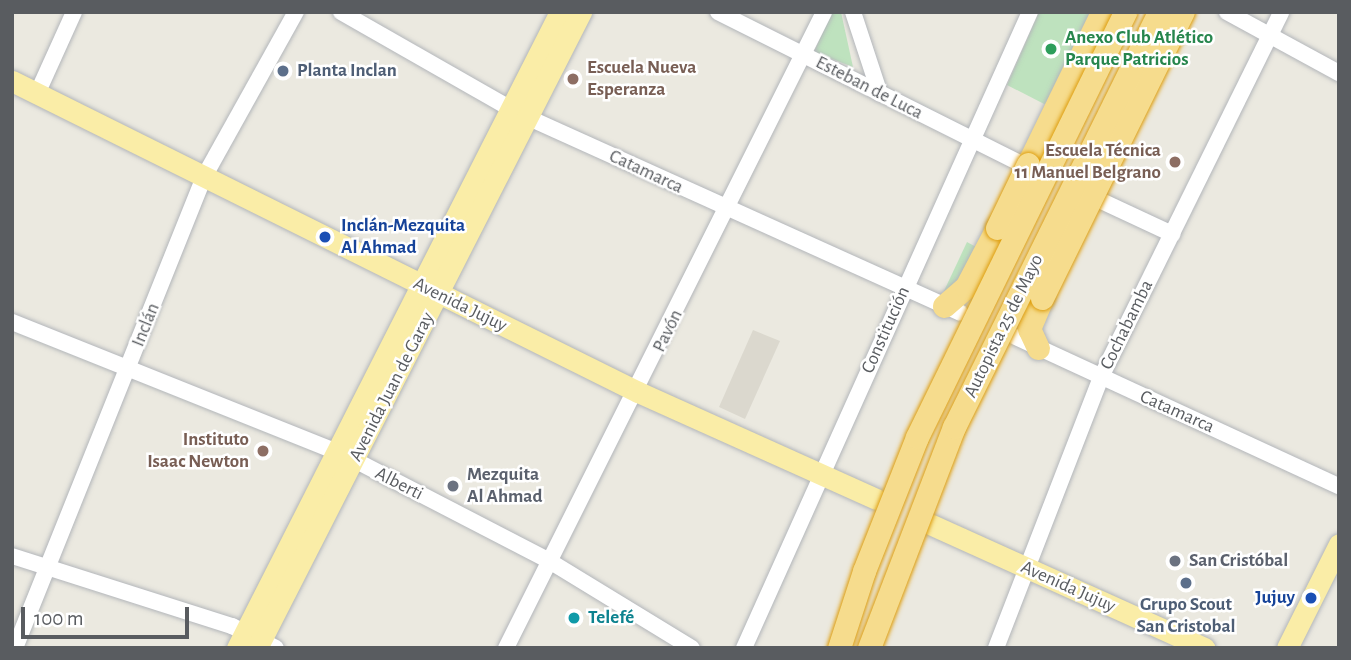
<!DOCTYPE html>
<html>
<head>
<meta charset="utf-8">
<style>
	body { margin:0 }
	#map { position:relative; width:1351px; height:660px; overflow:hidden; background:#ebe9e0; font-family:"Alegreya Sans",sans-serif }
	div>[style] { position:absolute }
	.education>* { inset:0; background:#dbd8ce }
	.green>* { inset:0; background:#bee2be }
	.roads { filter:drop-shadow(0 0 2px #b3b6ba) drop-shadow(0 0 2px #b3b6ba) }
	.minor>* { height:16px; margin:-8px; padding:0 8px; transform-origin:8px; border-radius:8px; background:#fff }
	.major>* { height:21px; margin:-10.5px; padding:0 10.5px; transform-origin:10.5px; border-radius:10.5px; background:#faeda7 }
	.highway>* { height:23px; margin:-11.5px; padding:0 11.5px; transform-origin:11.5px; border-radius:11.5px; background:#f6dc8d }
	.bridges { filter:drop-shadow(0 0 2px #de9e0e) drop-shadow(0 0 2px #de9e0e) }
	.highway-bridge>* { height:23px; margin:-11.5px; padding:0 11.5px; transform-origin:11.5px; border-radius:11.5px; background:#f6dc8d }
	.dots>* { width:19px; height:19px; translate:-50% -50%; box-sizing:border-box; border:4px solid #fff; border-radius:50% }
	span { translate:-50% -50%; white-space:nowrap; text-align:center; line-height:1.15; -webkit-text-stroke:5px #fff; paint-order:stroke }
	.leisure-label { font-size:19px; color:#27864d; font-weight:700 }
	.left { translate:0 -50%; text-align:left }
	.education-label { font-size:19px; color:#785e54; font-weight:700 }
	.right { translate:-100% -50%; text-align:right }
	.service-label { font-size:19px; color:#4e5e75; font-weight:700 }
	.street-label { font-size:19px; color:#595c60 }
	.transit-label { font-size:19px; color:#164399; font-weight:700 }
	.worship-label { font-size:19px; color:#5b616d; font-weight:700 }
	.culture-label { font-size:19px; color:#0d838f; font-weight:700 }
	.frame { position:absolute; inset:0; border:14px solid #595c60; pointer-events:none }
	.scale { position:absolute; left:21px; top:607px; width:168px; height:32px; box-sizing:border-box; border:4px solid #595c60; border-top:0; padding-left:9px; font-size:21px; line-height:24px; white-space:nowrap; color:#595c60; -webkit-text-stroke:5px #fff; paint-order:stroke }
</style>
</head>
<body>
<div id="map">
	<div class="education">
		<div style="clip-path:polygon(753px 330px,780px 341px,745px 419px,719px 407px)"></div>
	</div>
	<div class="green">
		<div style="clip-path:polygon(832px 12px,841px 12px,853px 67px,814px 52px)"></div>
		<div style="clip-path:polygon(1039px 12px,1097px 12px,1048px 106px,1007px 85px)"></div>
		<div style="clip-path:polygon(967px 242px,978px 248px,963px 283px,944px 291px)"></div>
	</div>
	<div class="roads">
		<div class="minor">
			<div style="left:341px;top:12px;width:204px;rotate:29.7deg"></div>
			<div style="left:518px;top:113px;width:485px;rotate:24.3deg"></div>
			<div style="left:718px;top:12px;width:338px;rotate:26.6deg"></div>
			<div style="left:853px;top:12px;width:86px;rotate:71.8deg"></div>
			<div style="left:1227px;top:12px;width:128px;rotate:28.6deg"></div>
			<div style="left:37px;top:94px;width:90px;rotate:-65.7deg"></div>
			<div style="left:1099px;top:200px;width:81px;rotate:25deg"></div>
			<div style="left:12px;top:322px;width:359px;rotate:21.8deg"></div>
			<div style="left:345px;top:455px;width:232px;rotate:27.4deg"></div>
			<div style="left:551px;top:562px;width:165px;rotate:31.4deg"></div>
			<div style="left:1016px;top:337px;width:356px;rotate:24.8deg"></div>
			<div style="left:12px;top:556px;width:231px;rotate:17.7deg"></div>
			<div style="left:232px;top:626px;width:49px;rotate:26.6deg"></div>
			<div style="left:15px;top:648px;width:508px;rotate:-68.14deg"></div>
			<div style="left:204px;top:177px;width:189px;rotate:-60.9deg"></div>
			<div style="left:506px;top:648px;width:711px;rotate:-63.43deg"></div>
			<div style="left:744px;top:648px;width:697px;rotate:-65.79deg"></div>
			<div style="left:996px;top:648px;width:291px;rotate:-68.8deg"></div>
			<div style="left:1101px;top:377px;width:407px;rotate:-63.7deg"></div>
		</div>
		<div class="major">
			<div style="left:12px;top:81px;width:699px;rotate:26.42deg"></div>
			<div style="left:638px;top:392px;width:261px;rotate:24.2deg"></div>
			<div style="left:932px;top:525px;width:299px;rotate:24.3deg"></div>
			<div style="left:237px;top:648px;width:713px;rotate:-63.08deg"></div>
			<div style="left:257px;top:648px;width:714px;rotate:-63deg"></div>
			<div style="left:1287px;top:648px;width:116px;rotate:-63.4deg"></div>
		</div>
		<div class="highway">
			<div style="left:1028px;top:164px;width:169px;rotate:-64deg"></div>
			<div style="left:944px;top:306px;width:29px;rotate:-41deg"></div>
			<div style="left:966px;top:287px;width:67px;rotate:-62.3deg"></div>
			<div style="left:1038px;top:348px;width:21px;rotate:-115deg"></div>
			<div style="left:1029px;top:329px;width:34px;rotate:-67deg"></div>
		</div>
	</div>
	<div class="bridges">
		<div class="highway-bridge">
			<div style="left:997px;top:228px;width:71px;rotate:-64.2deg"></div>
			<div style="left:1042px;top:298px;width:319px;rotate:-63.8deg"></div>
			<div style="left:839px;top:648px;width:81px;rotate:-72deg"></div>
			<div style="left:864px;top:571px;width:144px;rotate:-68.4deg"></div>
			<div style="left:917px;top:437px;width:473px;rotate:-63.9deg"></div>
			<div style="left:869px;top:648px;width:237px;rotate:-69deg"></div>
			<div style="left:954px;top:427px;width:463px;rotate:-63.7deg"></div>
		</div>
	</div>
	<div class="dots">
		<div style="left:1051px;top:49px;background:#2e9e5b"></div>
		<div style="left:283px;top:71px;background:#5c6f8a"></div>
		<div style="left:573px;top:79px;background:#8d6e63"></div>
		<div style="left:1175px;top:162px;background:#8d6e63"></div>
		<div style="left:325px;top:237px;background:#1a4fb4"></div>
		<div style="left:263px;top:451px;background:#8d6e63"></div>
		<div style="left:453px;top:486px;background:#6b7280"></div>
		<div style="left:1175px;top:561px;background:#6b7280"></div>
		<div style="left:1186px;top:583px;background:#5c6f8a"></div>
		<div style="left:1311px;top:598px;background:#1a4fb4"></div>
		<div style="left:574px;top:618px;background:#0f9aa8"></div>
	</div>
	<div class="leisure-label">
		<span class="left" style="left:1065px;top:49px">Anexo Club Atlético<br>Parque Patricios</span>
	</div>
	<div class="education-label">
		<span class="left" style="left:587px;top:79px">Escuela Nueva<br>Esperanza</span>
		<span class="right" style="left:1161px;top:162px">Escuela Técnica<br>11 Manuel Belgrano</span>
		<span class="right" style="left:249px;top:451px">Instituto<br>Isaac Newton</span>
	</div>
	<div class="service-label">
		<span class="left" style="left:297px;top:71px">Planta Inclan</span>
		<span style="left:1186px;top:616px">Grupo Scout<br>San Cristobal</span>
	</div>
	<div class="street-label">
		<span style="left:869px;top:88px;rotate:27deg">Esteban de Luca</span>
		<span style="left:646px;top:172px;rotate:25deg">Catamarca</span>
		<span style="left:460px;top:305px;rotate:26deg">Avenida Jujuy</span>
		<span style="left:146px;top:325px;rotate:-68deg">Inclán</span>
		<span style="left:1127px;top:325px;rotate:-64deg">Cochabamba</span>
		<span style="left:1004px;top:326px;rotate:-64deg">Autopista 25 de Mayo</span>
		<span style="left:886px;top:330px;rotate:-66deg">Constitución</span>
		<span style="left:668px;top:331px;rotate:-64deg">Pavón</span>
		<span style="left:392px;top:387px;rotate:-63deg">Avenida Juan de Garay</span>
		<span style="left:1177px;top:412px;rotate:24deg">Catamarca</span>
		<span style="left:399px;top:484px;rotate:27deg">Alberti</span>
		<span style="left:1068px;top:587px;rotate:24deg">Avenida Jujuy</span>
	</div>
	<div class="transit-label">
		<span class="left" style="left:341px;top:237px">Inclán-Mezquita<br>Al Ahmad</span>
		<span class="right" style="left:1295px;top:598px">Jujuy</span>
	</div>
	<div class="worship-label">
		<span class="left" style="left:467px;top:486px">Mezquita<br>Al Ahmad</span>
		<span class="left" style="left:1189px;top:561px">San Cristóbal</span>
	</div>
	<div class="culture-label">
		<span class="left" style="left:588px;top:618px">Telefé</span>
	</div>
	<div class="frame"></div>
	<div class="scale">100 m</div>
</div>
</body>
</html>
